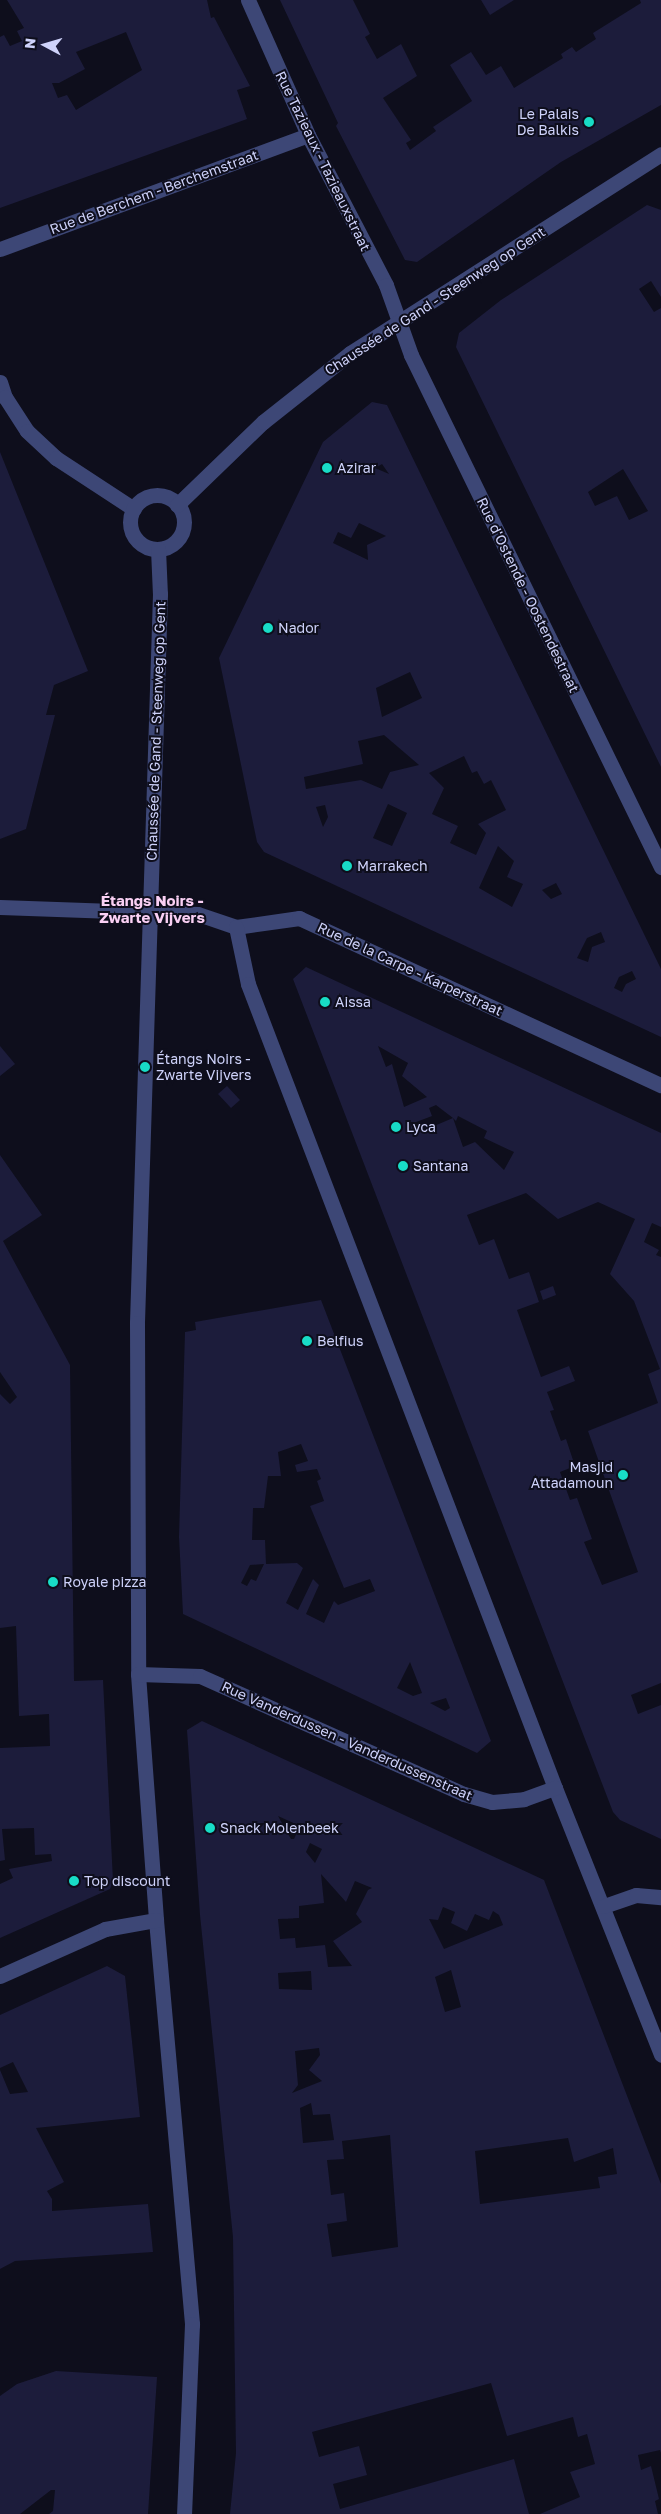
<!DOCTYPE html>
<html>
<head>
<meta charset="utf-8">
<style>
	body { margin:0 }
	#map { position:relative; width:661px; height:2514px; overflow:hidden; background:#0e0e1c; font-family:"Golos Text",sans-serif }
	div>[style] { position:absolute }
	.building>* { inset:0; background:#1c1c3b }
	.minor>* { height:15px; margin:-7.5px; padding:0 7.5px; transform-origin:7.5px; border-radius:7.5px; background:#3d4776 }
	.minor>.ring { margin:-7.5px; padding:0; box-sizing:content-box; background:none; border:15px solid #3d4776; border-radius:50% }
	.dots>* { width:14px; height:14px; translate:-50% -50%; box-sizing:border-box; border:2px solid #0e0e1c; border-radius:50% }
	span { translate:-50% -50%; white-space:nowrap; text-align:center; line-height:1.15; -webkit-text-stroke:4px #0e0e1c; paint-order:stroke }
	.poi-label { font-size:14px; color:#ced2fa }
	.right { translate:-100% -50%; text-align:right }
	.left { translate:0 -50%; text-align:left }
	.street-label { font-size:14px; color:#ced2fa }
	.neighbourhood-label { font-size:15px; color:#fad0f4; font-weight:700 }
	.north { position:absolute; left:20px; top:20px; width:50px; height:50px; -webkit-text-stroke:4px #0e0e1c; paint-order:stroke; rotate:276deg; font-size:14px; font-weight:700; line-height:20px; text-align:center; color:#ced2fa }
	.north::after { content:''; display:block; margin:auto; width:18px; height:22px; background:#ced2fa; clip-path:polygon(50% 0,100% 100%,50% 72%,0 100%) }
</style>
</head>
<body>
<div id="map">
	<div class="building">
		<div style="clip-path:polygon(evenodd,7px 0,207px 0,211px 18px,214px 17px,250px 86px,237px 90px,247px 119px,0 208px,0 37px,4px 35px,10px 46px,22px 41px,17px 31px,24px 28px,7px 0,126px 32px,142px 70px,76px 110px,67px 95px,58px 98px,52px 83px,59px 83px,85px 69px,76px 52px,126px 32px)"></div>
		<div style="clip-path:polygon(280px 0,353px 0,370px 34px,365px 37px,377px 59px,401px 44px,417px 76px,383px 98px,411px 140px,406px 143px,410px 150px,436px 131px,433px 127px,472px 101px,450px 65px,471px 52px,486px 75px,501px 66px,514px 88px,563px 58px,561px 54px,572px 47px,576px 52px,596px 39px,593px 33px,641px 3px,640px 0,661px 0,661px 105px,561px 162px,417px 262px,405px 260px,336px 126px,338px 123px)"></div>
		<div style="clip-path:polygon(481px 0,514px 0,490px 15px)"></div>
		<div style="clip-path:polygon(evenodd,647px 205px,661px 210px,661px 297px,651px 281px,639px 289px,654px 312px,661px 308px,661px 767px,456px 347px,459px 333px,501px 300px,647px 205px,623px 469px,648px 511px,629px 520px,617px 496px,595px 506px,588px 492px,623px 469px)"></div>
		<div style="clip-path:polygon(evenodd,372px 402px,387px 405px,661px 969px,661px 1037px,264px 852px,257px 842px,219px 658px,323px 442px,372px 402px,382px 464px,389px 474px,375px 468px,382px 464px,372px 402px,359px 523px,386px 536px,367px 545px,368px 560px,333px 543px,338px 532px,351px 538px,359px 523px,372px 402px,410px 672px,422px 698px,382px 717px,376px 688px,410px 672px,372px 402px,384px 735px,419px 765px,390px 772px,382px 789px,361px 780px,306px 789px,304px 777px,363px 764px,358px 741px,384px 735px,372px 402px,464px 756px,472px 773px,477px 771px,484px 784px,491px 780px,506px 810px,478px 824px,486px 833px,476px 855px,450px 843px,458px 826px,432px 814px,444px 788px,429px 773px,464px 756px,372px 402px,388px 804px,407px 813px,392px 846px,373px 838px,388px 804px,372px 402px,325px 805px,328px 817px,323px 827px,316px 807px,325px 805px,372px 402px,498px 846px,514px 861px,507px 877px,523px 884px,512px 907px,479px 888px,498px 846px,372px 402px,556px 883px,562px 894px,551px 899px,542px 890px,556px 883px,372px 402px,601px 932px,605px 942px,592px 947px,588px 962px,577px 958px,587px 938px,601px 932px,372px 402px,632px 971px,636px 979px,626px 984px,622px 992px,614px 988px,619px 977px,632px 971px)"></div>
		<div style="clip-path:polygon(0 452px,88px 671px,54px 685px,46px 715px,55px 715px,26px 829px,0 839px)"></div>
		<div style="clip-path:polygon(evenodd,306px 967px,661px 1133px,661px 1227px,652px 1223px,644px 1242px,659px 1250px,656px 1255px,661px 1257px,661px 1683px,631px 1695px,638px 1714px,661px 1705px,661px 1839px,620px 1820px,613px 1812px,293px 979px,306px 967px,378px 1046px,408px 1063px,402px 1076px,427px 1097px,404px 1107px,392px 1064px,386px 1067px,378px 1046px,306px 967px,436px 1105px,453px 1118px,415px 1134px,411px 1124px,432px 1116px,429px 1108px,436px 1105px,306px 967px,458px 1116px,487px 1131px,484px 1138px,514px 1152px,504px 1170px,475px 1142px,463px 1147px,453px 1118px,456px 1121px,458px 1116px,306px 967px,526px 1193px,558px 1219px,598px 1202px,635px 1219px,610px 1274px,634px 1301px,660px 1369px,648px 1374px,658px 1403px,588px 1431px,638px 1572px,602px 1585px,584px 1542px,592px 1539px,577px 1498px,570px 1500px,560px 1472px,575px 1466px,566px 1439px,561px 1441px,550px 1411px,554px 1410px,547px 1392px,575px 1381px,569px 1366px,541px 1377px,517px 1310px,539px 1302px,529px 1272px,509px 1279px,494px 1239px,479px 1245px,467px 1215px,526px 1193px)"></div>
		<div style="clip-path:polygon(0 1046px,15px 1064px,0 1076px)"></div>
		<div style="clip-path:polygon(227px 1086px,240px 1100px,231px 1108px,218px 1094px)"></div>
		<div style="clip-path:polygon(0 1155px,42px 1215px,3px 1241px,70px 1365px,74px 1681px,103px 1680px,113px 1881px,110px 1889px,0 1938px,0 1884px,13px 1878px,9px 1869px,52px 1861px,51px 1854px,35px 1855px,34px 1828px,2px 1829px,5px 1860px,0 1861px,0 1748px,50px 1746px,49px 1714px,19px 1716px,16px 1626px,0 1628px,0 1394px,10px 1404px,17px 1397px,0 1372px)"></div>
		<div style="clip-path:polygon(553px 1286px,556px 1295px,543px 1300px,540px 1291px)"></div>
		<div style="clip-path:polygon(evenodd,321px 1300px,491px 1741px,477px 1753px,183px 1614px,179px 1537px,185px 1332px,196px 1330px,195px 1322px,321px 1300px,301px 1444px,308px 1461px,295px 1465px,297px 1472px,317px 1469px,321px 1479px,317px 1481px,324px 1501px,310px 1506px,344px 1588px,370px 1579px,375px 1591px,338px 1605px,334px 1601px,324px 1623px,306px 1614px,319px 1585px,313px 1579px,298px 1610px,286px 1603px,303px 1568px,297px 1563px,266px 1564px,265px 1540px,252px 1540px,253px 1508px,264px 1508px,268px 1476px,281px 1476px,278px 1452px,301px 1444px,321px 1300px,264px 1564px,256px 1581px,251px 1579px,247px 1586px,241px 1583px,250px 1565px,264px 1564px,321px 1300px,410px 1662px,422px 1693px,413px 1696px,397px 1688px,410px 1662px,321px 1300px,446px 1698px,450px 1708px,445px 1711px,430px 1703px,446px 1698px)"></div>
		<div style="clip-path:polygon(evenodd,202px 1721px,544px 1880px,661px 2184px,661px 2453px,660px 2450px,638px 2455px,641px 2470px,651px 2466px,659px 2499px,655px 2501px,658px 2514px,540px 2514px,580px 2497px,570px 2472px,595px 2464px,587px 2434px,578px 2437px,573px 2417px,507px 2436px,491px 2383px,312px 2432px,319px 2457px,359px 2446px,367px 2475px,333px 2484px,340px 2509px,514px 2459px,529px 2514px,230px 2514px,236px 2453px,233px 2237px,200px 1915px,187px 1730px,202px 1721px,278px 1816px,300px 1826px,294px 1839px,291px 1839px,278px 1816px,202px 1721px,310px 1843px,322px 1849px,315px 1863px,306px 1852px,310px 1843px,202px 1721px,321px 1874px,346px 1902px,355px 1881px,372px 1888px,368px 1890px,356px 1914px,362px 1922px,333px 1941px,352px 1966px,328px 1967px,325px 1945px,296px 1948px,295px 1938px,280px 1939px,278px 1919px,299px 1918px,299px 1906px,324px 1903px,321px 1874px,202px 1721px,443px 1907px,455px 1912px,451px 1923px,467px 1931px,475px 1914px,489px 1920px,493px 1911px,499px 1915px,503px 1925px,444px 1949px,429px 1919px,438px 1920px,443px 1907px,202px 1721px,451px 1970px,461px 2007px,445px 2012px,435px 1977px,451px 1970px,202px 1721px,311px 1971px,312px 1990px,279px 1989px,278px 1973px,311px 1971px,202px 1721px,319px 2048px,320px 2055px,309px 2070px,322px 2081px,292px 2093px,298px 2085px,295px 2051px,319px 2048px,202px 1721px,311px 2103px,313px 2115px,330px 2114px,334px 2140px,303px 2143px,300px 2108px,311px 2103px,202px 1721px,390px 2135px,398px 2247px,332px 2257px,327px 2224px,347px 2221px,344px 2193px,331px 2195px,327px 2160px,344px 2159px,342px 2141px,390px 2135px,202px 1721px,568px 2138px,574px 2162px,613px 2148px,617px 2174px,598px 2177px,600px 2188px,480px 2204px,475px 2151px,568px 2138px)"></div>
		<div style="clip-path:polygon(107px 1966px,125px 1976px,140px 2117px,36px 2128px,64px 2182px,47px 2191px,52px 2199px,52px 2211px,148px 2204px,153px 2252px,15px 2261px,0 2269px,0 2070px,10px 2094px,28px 2092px,13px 2062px,0 2068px,0 2015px)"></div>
		<div style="clip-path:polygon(56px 2371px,157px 2377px,148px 2514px,49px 2514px,53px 2511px,55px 2490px,51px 2490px,20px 2514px,0 2514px,0 2396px,17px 2384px)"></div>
	</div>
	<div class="minor">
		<div style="left:248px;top:0;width:148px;rotate:66deg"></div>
		<div style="left:308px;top:135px;width:169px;rotate:62.5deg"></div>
		<div style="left:386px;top:285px;width:74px;rotate:70.3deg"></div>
		<div style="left:411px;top:355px;width:570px;rotate:63.97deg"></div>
		<div style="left:0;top:249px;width:328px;rotate:-20.3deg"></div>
		<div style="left:0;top:382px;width:16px;rotate:72deg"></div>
		<div style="left:5px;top:397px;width:40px;rotate:57.1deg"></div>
		<div style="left:27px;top:431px;width:40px;rotate:43deg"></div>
		<div style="left:56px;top:458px;width:93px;rotate:33.2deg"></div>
		<div class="ring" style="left:130px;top:495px;width:39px;height:39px"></div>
		<div style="left:177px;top:505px;width:120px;rotate:-44deg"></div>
		<div style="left:263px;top:422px;width:111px;rotate:-38.4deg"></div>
		<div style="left:350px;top:353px;width:369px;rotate:-32.6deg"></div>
		<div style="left:158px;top:549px;width:45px;rotate:87.5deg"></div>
		<div style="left:160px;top:594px;width:729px;rotate:91.81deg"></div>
		<div style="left:137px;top:1323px;width:351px;rotate:89.8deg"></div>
		<div style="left:138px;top:1674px;width:247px;rotate:85.8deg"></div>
		<div style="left:156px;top:1920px;width:406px;rotate:84.9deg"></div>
		<div style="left:192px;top:2324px;width:190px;rotate:92.4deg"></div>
		<div style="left:0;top:907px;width:198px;rotate:2deg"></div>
		<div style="left:198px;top:914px;width:40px;rotate:18.9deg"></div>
		<div style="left:236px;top:927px;width:64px;rotate:-8.1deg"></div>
		<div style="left:299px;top:918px;width:399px;rotate:24.8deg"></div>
		<div style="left:236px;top:927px;width:58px;rotate:78.1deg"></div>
		<div style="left:248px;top:984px;width:861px;rotate:69.1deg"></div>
		<div style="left:555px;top:1788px;width:287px;rotate:68.3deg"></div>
		<div style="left:138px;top:1674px;width:62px;rotate:1.8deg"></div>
		<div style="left:200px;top:1676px;width:289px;rotate:24.1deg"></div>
		<div style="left:464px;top:1794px;width:29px;rotate:16deg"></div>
		<div style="left:492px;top:1802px;width:32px;rotate:-5deg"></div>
		<div style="left:524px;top:1799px;width:33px;rotate:-20deg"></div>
		<div style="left:604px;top:1906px;width:34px;rotate:-19deg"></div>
		<div style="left:636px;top:1895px;width:25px;rotate:5deg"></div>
		<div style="left:0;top:1976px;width:115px;rotate:-24.1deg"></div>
		<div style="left:105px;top:1929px;width:52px;rotate:-10deg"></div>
	</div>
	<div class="dots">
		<div style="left:589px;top:122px;background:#18dcc6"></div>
		<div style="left:327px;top:468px;background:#18dcc6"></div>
		<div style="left:268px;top:628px;background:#18dcc6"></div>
		<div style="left:347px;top:866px;background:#18dcc6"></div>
		<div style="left:325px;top:1002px;background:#18dcc6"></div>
		<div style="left:145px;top:1067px;background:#18dcc6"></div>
		<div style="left:396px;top:1127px;background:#18dcc6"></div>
		<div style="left:403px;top:1166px;background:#18dcc6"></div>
		<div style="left:307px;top:1341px;background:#18dcc6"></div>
		<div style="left:623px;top:1475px;background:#18dcc6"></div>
		<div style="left:53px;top:1582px;background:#18dcc6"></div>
		<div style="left:210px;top:1828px;background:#18dcc6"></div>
		<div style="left:74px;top:1881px;background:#18dcc6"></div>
	</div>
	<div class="poi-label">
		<span class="right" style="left:579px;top:122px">Le Palais<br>De Balkis</span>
		<span class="left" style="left:337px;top:468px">Azirar</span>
		<span class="left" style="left:278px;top:628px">Nador</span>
		<span class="left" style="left:357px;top:866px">Marrakech</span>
		<span class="left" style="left:335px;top:1002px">Aissa</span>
		<span class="left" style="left:156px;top:1067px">Étangs Noirs -<br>Zwarte Vijvers</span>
		<span class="left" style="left:406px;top:1127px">Lyca</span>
		<span class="left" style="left:413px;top:1166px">Santana</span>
		<span class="left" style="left:317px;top:1341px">Belfius</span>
		<span class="right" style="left:613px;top:1475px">Masjid<br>Attadamoun</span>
		<span class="left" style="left:63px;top:1582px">Royale pizza</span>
		<span class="left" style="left:220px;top:1828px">Snack Molenbeek</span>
		<span class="left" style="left:84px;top:1881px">Top discount</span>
	</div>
	<div class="street-label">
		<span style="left:323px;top:161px;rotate:64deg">Rue Tazieaux - Tazieauxstraat</span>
		<span style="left:154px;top:192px;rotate:-20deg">Rue de Berchem - Berchemstraat</span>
		<span style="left:435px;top:301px;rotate:-33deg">Chaussée de Gand - Steenweg op Gent</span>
		<span style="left:528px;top:595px;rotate:64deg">Rue d'Ostende - Oostendestraat</span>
		<span style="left:156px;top:731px;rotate:-88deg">Chaussée de Gand - Steenweg op Gent</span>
		<span style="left:410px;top:969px;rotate:25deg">Rue de la Carpe - Karperstraat</span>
		<span style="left:347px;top:1741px;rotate:24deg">Rue Vanderdussen - Vanderdussenstraat</span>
	</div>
	<div class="neighbourhood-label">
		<span style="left:152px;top:909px">Étangs Noirs -<br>Zwarte Vijvers</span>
	</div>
	<div class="north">N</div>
</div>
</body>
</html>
